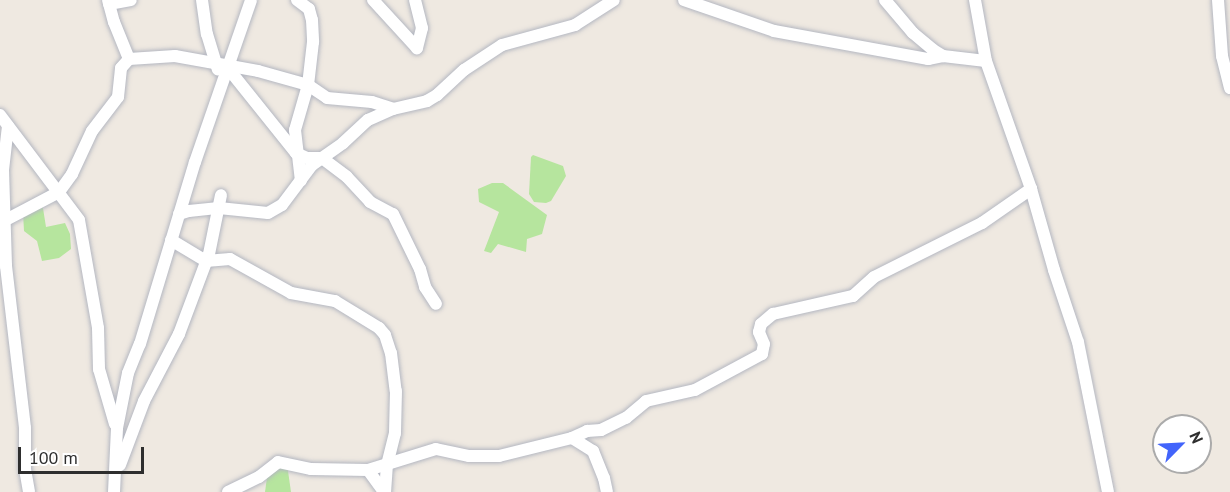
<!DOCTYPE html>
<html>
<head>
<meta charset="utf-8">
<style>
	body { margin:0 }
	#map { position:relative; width:1230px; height:492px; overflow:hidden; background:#efe9e1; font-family:"PT Sans",sans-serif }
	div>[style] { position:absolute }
	.green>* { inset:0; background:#b6e59e }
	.roads { filter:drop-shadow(0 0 2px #b4b7c1) drop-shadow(0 0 2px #b4b7c1) }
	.minor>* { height:12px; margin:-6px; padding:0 6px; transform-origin:6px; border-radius:6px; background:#fff }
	span { translate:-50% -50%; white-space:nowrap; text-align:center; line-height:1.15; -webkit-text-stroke:5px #fff; paint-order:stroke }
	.north { position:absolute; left:1152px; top:414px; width:60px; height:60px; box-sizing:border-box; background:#fff; border:2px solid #ababab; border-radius:50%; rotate:66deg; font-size:16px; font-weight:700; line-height:24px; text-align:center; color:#2e2e2e }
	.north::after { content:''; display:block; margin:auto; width:21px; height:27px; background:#4264fb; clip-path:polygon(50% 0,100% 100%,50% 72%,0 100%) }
	.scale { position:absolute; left:18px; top:447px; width:126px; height:27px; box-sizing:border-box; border:3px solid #2e2e2e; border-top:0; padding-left:8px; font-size:18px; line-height:21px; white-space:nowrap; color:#2e2e2e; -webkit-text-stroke:4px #fff; paint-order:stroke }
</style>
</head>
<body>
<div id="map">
	<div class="green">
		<div style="clip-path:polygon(533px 155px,563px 166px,566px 176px,551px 201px,546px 203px,534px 202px,529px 194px,531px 157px)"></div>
		<div style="clip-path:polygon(492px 183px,503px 183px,547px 215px,542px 234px,527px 239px,526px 252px,498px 244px,491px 253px,484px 251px,499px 212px,479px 202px,478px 189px)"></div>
		<div style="clip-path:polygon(42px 202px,46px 227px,65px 223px,70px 234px,71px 249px,59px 258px,42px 261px,37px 241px,24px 231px,23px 213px)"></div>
		<div style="clip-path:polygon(287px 464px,291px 492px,265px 492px,268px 470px)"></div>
	</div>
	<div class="roads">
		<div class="minor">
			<div style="left:108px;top:0;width:23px;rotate:75deg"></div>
			<div style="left:114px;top:22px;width:40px;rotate:68deg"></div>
			<div style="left:202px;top:0;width:34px;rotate:82deg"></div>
			<div style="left:207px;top:34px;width:37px;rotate:73deg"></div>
			<div style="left:297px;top:0;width:15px;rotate:37deg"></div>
			<div style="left:309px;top:9px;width:11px;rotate:75deg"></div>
			<div style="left:312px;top:20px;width:22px;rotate:87deg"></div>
			<div style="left:313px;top:42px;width:43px;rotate:96.6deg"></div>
			<div style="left:308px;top:85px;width:47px;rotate:106.1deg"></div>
			<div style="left:295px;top:130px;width:51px;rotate:83.3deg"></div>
			<div style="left:373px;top:0;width:65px;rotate:47.5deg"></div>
			<div style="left:415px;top:0;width:29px;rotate:76deg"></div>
			<div style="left:422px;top:28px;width:21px;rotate:104deg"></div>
			<div style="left:684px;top:0;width:95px;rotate:19deg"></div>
			<div style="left:774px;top:31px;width:157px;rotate:10.3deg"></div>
			<div style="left:928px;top:59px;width:15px;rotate:-11deg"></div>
			<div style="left:885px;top:0;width:43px;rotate:49.7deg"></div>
			<div style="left:913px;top:33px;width:26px;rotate:40deg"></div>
			<div style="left:933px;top:50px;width:12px;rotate:31deg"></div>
			<div style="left:943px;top:56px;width:43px;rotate:6.6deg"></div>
			<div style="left:975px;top:0;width:62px;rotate:79.8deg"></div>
			<div style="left:986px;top:61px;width:136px;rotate:70.6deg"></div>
			<div style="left:1031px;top:189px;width:84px;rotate:74.1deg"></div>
			<div style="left:1054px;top:270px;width:76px;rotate:71.6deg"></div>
			<div style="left:1078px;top:342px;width:153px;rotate:78.7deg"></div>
			<div style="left:1218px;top:0;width:56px;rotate:85.9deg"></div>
			<div style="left:1222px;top:56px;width:33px;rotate:76deg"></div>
			<div style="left:109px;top:4px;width:22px;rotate:-10deg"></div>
			<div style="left:227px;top:67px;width:110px;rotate:51.3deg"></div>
			<div style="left:296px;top:153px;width:12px;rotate:24deg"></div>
			<div style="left:307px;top:158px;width:15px"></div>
			<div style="left:322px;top:158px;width:31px;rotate:37deg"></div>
			<div style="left:347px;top:177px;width:34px;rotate:47deg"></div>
			<div style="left:370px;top:202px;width:26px;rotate:28deg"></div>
			<div style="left:393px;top:214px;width:61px;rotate:63.9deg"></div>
			<div style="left:420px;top:269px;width:19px;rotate:74deg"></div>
			<div style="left:425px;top:287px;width:20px;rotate:57deg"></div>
			<div style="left:0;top:115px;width:131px;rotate:53deg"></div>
			<div style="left:79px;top:220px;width:110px;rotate:80deg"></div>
			<div style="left:98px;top:328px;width:41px;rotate:88.6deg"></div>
			<div style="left:99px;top:369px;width:57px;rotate:73.8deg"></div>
			<div style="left:8px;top:126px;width:44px;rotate:96.5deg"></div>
			<div style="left:3px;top:170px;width:96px;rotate:88.2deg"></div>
			<div style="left:6px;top:266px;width:163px;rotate:83.3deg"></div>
			<div style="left:25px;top:428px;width:41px;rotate:90deg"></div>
			<div style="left:25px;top:469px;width:23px;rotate:80deg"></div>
			<div style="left:179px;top:214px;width:10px;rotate:-17deg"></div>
			<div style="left:189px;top:211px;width:30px;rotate:-6deg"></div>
			<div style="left:219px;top:208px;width:49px;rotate:5.8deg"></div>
			<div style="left:268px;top:213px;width:16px;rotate:-30deg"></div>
			<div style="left:282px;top:205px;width:50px;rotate:-53.1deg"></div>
			<div style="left:312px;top:165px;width:38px;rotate:-35deg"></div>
			<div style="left:343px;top:143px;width:34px;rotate:-43deg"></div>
			<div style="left:368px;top:120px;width:27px;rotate:-24deg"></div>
			<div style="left:393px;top:109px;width:35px;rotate:-13deg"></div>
			<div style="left:427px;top:101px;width:12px;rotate:-31deg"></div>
			<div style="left:437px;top:95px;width:37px;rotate:-43deg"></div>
			<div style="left:464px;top:70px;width:45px;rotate:-33.3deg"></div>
			<div style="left:502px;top:45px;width:76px;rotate:-15.3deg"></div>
			<div style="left:575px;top:25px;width:46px;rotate:-32.7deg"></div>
			<div style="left:0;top:223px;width:67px;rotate:-27.7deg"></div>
			<div style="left:59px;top:192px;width:22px;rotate:-54deg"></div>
			<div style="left:72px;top:174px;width:47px;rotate:-65.1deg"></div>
			<div style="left:92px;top:131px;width:43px;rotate:-52.6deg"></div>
			<div style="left:118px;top:97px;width:29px;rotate:-84deg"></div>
			<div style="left:121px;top:68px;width:12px;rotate:-48deg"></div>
			<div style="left:129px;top:59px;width:46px;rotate:-3.7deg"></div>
			<div style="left:175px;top:56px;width:84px;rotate:10.2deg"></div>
			<div style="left:258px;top:71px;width:52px;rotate:15.6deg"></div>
			<div style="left:308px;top:85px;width:23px;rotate:34deg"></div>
			<div style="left:327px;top:98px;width:45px;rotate:5.1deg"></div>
			<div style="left:372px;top:102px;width:22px;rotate:18deg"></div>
			<div style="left:171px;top:240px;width:41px;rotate:31deg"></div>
			<div style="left:206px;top:261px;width:24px;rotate:-5deg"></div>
			<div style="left:230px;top:259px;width:70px;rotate:29.1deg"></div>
			<div style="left:291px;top:293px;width:45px;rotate:10.3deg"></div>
			<div style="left:335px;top:301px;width:52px;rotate:31.5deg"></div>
			<div style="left:379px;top:328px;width:9px;rotate:49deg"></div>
			<div style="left:385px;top:335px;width:19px;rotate:72deg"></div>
			<div style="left:391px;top:353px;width:38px;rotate:83deg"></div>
			<div style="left:396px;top:391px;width:42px;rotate:91.4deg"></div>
			<div style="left:395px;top:433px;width:32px;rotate:104deg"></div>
			<div style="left:387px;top:464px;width:28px;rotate:94deg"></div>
			<div style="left:572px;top:438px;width:25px;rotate:32deg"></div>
			<div style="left:593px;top:451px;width:29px;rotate:68deg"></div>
			<div style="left:604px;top:478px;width:14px;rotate:78deg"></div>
			<div style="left:120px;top:465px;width:68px;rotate:-69.4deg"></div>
			<div style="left:144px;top:401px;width:76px;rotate:-62.4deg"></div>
			<div style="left:179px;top:334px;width:85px;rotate:-69.4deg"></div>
			<div style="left:209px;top:254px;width:60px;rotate:-78.5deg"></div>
			<div style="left:368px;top:470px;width:27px;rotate:54deg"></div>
			<div style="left:114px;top:492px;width:64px;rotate:-87.3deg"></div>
			<div style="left:117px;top:428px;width:56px;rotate:-78.7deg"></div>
			<div style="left:128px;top:373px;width:31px;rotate:-68deg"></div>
			<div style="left:140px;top:344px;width:190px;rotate:-73.2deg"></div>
			<div style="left:195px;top:162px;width:171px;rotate:-70.9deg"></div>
			<div style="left:228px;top:492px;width:34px;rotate:-26deg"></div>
			<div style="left:259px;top:477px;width:24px;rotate:-38deg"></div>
			<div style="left:278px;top:462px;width:34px;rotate:12deg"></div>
			<div style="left:311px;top:469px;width:57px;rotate:1deg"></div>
			<div style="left:368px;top:470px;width:71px;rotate:-17.2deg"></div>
			<div style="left:436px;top:449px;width:34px;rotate:12deg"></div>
			<div style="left:469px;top:456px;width:30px"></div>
			<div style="left:499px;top:456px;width:75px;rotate:-13.9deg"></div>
			<div style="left:572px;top:438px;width:17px;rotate:-25deg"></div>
			<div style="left:587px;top:431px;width:14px;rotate:-4deg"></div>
			<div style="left:601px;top:430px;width:28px;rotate:-26deg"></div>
			<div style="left:626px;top:418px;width:26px;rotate:-40deg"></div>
			<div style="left:646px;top:401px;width:50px;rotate:-12.7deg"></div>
			<div style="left:695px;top:390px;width:76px;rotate:-28.2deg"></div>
			<div style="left:762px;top:354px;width:10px;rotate:-79deg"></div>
			<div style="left:764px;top:344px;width:13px;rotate:-113deg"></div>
			<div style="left:759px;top:332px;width:8px;rotate:-76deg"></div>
			<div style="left:761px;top:324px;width:16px;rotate:-40deg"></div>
			<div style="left:773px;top:314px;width:82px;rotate:-12.7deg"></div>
			<div style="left:853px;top:296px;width:28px;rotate:-42deg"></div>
			<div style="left:874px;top:277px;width:121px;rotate:-26.6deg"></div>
			<div style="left:982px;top:223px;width:60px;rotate:-34.8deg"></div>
		</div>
	</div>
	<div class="north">N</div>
	<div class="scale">100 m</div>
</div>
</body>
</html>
